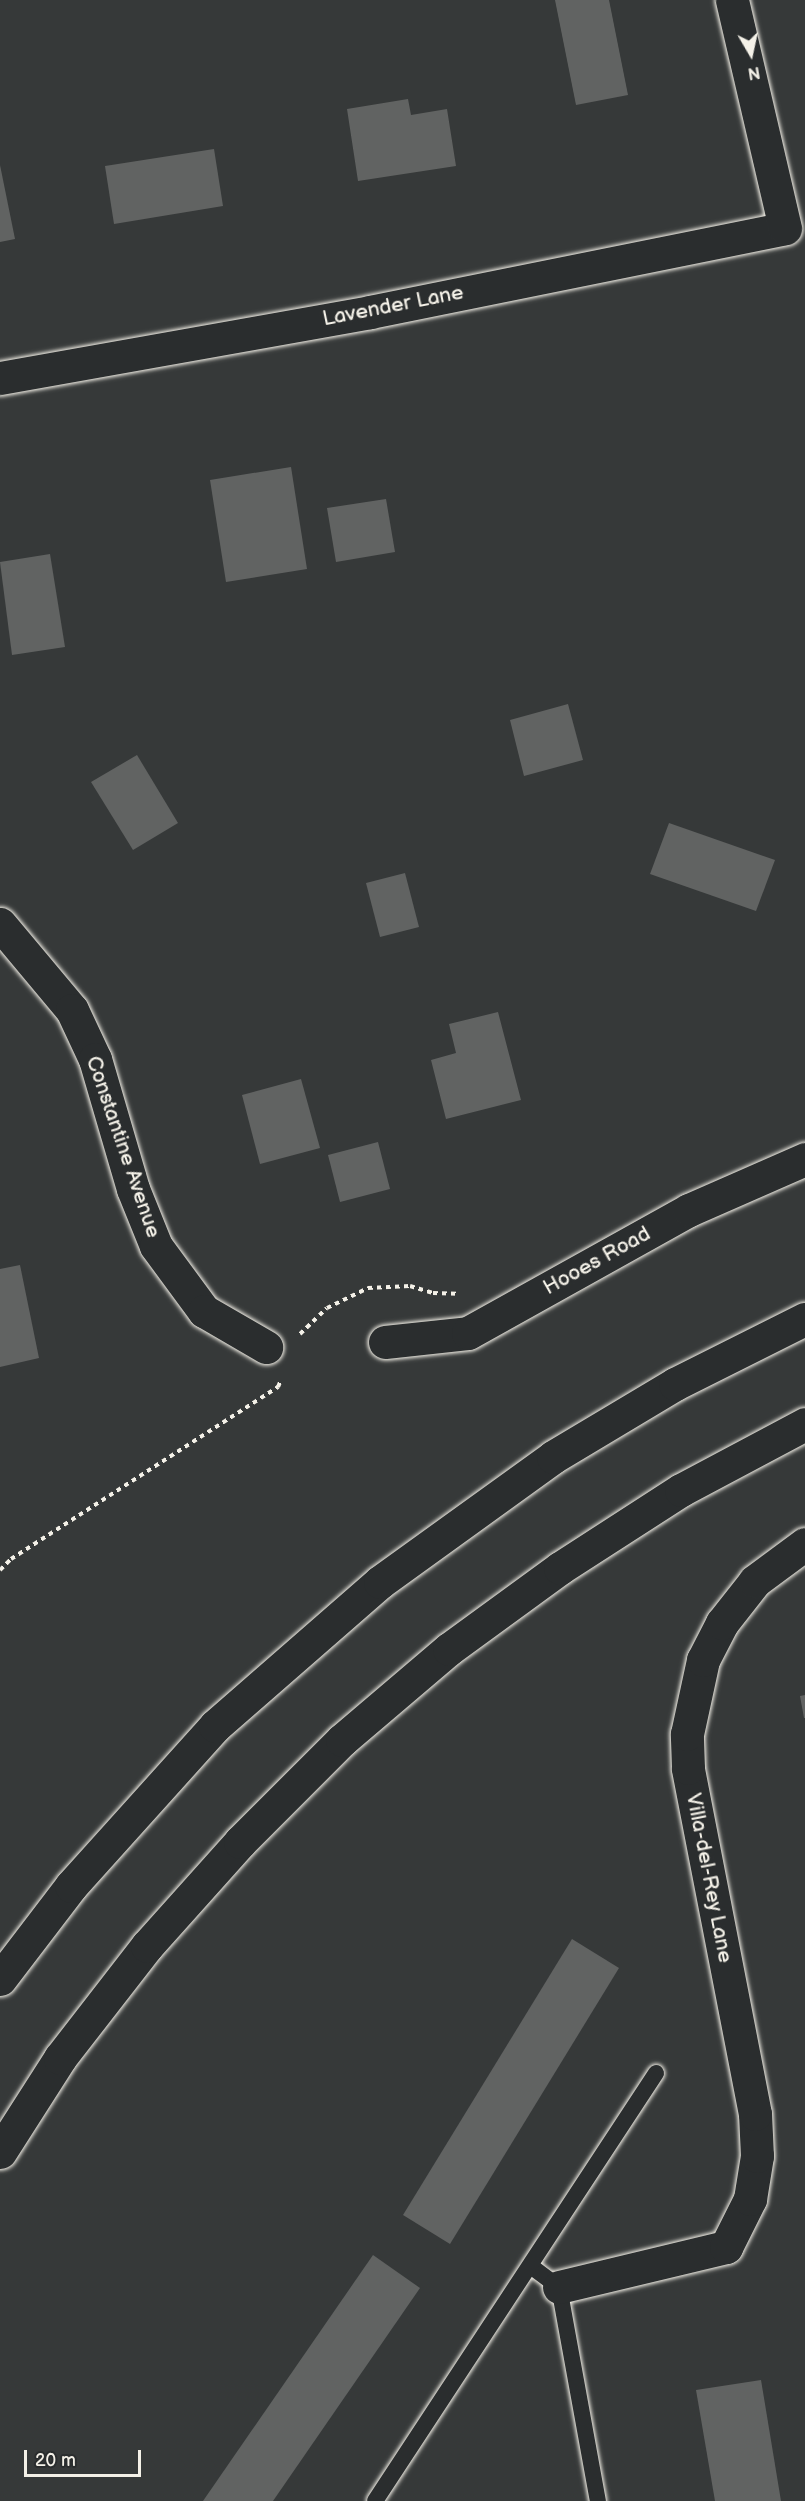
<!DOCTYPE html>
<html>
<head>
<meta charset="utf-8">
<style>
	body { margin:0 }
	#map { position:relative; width:805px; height:2501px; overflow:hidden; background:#363939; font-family:"Balsamiq Sans",sans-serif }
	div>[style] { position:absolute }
	.building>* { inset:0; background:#616362 }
	.path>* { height:4px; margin-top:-2px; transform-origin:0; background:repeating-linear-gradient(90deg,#f4f1e8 0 4.5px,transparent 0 9px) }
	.roads { filter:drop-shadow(0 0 2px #f4f1e8) drop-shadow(0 0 2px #f4f1e8) }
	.lane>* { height:16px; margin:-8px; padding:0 8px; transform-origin:8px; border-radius:8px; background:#2a2d2e }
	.street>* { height:33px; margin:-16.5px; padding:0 16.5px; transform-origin:16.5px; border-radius:16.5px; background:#2a2d2e }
	.primary>* { height:33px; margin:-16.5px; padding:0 16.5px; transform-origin:16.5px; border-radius:16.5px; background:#2a2d2e }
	span { translate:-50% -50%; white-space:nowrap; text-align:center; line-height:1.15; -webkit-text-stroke:6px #2a2d2e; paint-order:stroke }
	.street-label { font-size:21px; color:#f4f1e8 }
	.north { position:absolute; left:721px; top:24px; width:60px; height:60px; -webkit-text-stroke:4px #2a2d2e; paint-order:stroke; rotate:171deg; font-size:16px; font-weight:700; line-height:24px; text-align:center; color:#f4f1e8 }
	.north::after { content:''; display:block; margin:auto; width:21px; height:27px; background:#f4f1e8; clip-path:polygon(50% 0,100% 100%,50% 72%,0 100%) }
	.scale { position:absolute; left:24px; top:2450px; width:117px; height:27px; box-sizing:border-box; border:3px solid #f4f1e8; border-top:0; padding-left:8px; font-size:18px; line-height:21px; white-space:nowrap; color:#f4f1e8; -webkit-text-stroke:4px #2a2d2e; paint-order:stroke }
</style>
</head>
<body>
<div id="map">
	<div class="building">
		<div style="clip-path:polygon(555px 0,609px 0,628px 95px,576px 105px)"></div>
		<div style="clip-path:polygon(408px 99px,411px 115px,447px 109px,456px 166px,358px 181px,347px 109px)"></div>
		<div style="clip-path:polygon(214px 149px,223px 206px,114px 224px,105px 166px)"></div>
		<div style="clip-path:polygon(0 165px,15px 239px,0 242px)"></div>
		<div style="clip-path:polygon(291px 467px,307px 569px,226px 582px,210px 480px)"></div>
		<div style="clip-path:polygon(386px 499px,395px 552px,336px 562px,327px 508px)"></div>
		<div style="clip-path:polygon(50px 554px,65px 647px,12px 655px,0 562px)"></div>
		<div style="clip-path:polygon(568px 704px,583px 760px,524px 776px,510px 720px)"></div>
		<div style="clip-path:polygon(137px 755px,178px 823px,133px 850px,91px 782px)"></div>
		<div style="clip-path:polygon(669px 823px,775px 860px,756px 911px,650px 874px)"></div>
		<div style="clip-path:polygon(405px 873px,419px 927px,380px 937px,366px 883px)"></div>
		<div style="clip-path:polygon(498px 1012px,521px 1100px,446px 1119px,431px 1060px,456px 1053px,449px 1024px)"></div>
		<div style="clip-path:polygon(301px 1079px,320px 1148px,260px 1164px,242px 1095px)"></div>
		<div style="clip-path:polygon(378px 1142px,390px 1189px,340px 1202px,328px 1155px)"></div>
		<div style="clip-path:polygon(20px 1265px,39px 1358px,0 1367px,0 1269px)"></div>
		<div style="clip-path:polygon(805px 1695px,805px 1718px,804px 1718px,800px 1696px)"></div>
		<div style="clip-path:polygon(572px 1939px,619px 1968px,450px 2244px,403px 2215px)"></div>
		<div style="clip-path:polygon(373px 2255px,420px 2288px,273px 2501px,203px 2501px)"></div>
		<div style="clip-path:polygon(761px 2380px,781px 2501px,715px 2501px,696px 2390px)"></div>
	</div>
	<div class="path">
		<div style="left:300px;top:1334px;width:37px;rotate:-44deg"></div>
		<div style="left:327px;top:1308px;width:46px;rotate:-26deg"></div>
		<div style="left:368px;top:1288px;width:42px;rotate:-2.7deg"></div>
		<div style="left:410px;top:1286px;width:24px;rotate:17deg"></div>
		<div style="left:433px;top:1293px;width:25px;rotate:2deg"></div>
		<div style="left:0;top:1570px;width:16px;rotate:-45deg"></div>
		<div style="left:11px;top:1559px;width:318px;rotate:-32.8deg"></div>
		<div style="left:278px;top:1387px;width:8px;rotate:-67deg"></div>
	</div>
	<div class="roads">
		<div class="lane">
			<div style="left:532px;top:2267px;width:34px;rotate:37deg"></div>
			<div style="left:559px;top:2287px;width:218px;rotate:79.7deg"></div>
			<div style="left:375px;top:2501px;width:512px;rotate:-56.71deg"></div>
		</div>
		<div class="street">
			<div style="left:0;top:378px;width:376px;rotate:-10.1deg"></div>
			<div style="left:370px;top:312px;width:423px;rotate:-11.4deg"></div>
			<div style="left:785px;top:228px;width:234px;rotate:-103.1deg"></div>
			<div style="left:0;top:924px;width:112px;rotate:50.1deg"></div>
			<div style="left:72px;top:1010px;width:54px;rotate:64.9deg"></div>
			<div style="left:95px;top:1059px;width:135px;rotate:73.7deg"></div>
			<div style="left:133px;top:1189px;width:61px;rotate:68deg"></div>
			<div style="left:156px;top:1246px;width:81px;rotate:53.6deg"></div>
			<div style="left:204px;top:1311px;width:72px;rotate:30.1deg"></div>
			<div style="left:385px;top:1342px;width:83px;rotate:-6.2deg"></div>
			<div style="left:468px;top:1333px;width:253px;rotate:-29.1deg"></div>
			<div style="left:689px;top:1210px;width:127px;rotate:-23.7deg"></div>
			<div style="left:559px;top:2287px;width:172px;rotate:-13.5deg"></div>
			<div style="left:726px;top:2247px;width:54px;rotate:-63.4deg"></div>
			<div style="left:750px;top:2199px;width:44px;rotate:-80.8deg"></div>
			<div style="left:757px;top:2156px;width:42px;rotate:-92.7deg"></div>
			<div style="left:755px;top:2114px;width:352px;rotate:-101deg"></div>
			<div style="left:688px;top:1768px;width:34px;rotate:-92deg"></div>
			<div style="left:687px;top:1734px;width:76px;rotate:-77.8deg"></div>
			<div style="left:703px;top:1660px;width:42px;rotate:-62.8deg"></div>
			<div style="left:722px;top:1623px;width:53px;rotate:-51.8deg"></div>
			<div style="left:755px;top:1581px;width:62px;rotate:-36.5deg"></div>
		</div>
		<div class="primary">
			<div style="left:0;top:1979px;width:117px;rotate:-52.6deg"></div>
			<div style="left:71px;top:1886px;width:215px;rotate:-48deg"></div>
			<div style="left:215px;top:1726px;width:219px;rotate:-41.1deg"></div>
			<div style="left:380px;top:1582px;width:213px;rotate:-35.8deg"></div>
			<div style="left:553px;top:1457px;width:142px;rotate:-30.9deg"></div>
			<div style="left:675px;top:1384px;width:145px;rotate:-26.6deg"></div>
			<div style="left:0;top:2152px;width:112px;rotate:-57.4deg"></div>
			<div style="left:60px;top:2058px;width:142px;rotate:-52.2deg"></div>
			<div style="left:147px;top:1946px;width:140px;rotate:-48.2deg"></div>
			<div style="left:240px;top:1842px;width:144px;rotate:-45deg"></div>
			<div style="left:342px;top:1740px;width:140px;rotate:-40.4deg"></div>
			<div style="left:449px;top:1649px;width:137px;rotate:-36.1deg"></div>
			<div style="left:560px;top:1568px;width:144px;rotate:-32.8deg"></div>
			<div style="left:681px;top:1490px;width:140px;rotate:-28deg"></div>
		</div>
	</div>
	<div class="street-label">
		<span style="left:393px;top:306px;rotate:-11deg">Lavender Lane</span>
		<span style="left:123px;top:1147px;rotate:71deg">Constantine Avenue</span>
		<span style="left:597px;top:1261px;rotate:-29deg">Hooes Road</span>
		<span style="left:709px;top:1878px;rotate:79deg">Villa-del-Rey Lane</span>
	</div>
	<div class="north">N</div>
	<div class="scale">20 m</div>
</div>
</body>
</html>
